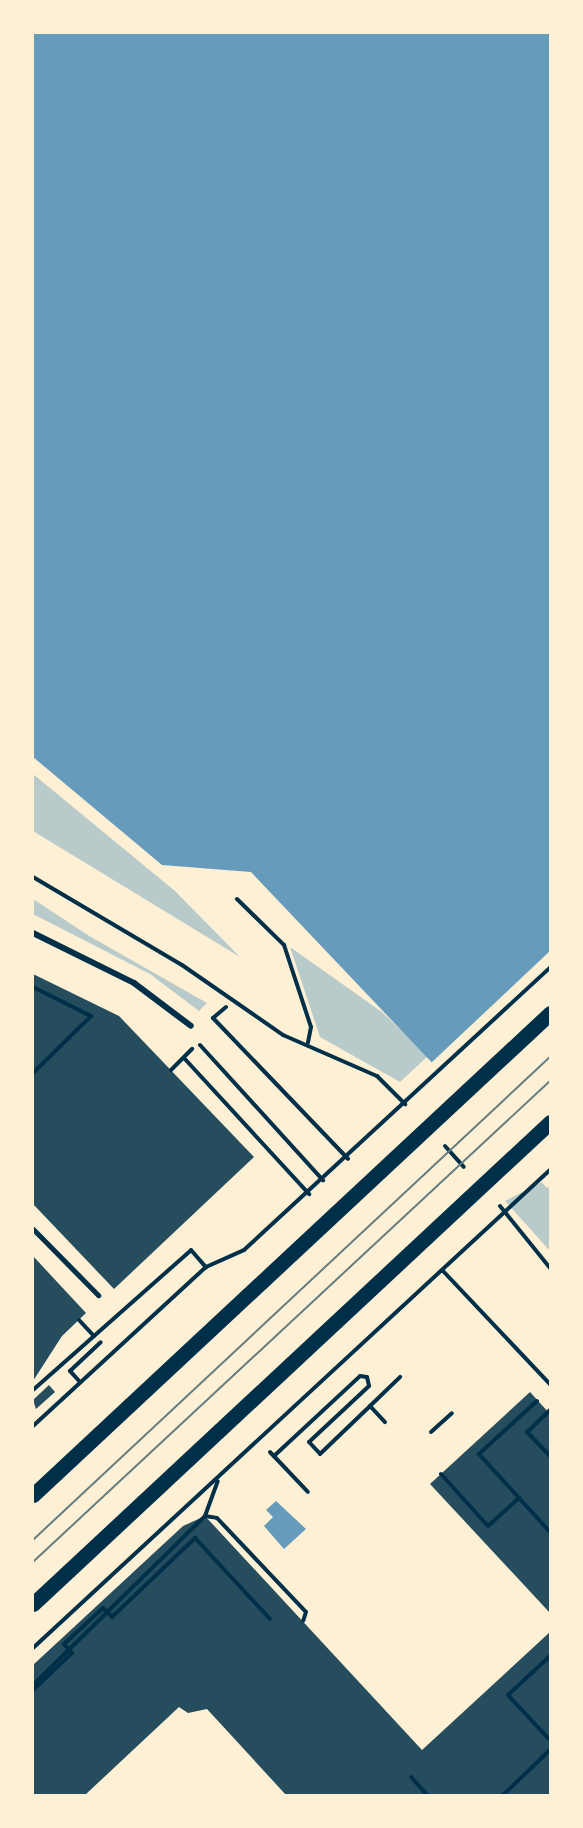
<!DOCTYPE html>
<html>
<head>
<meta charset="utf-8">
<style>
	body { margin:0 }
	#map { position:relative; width:583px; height:1828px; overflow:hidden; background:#fdf0d5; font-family:"Work Sans",sans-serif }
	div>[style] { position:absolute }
	.green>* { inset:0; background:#b9caca }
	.water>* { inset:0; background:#669bbc }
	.pier>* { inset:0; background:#fdf0d5 }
	.building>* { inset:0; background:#264d5e }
	.path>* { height:4px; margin:-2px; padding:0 2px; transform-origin:2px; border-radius:2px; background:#003049 }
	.pedestrian>* { height:5px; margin:-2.5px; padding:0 2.5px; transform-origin:2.5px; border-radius:2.5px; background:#003049 }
	.minor>* { height:6px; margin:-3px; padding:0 3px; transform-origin:3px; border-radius:3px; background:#003049 }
	.primary>* { height:15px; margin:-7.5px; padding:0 7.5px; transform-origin:7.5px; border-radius:7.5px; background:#003049 }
	.tram>* { height:1.5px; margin:-0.75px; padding:0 0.75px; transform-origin:0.75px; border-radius:0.75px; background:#657d81 }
	span { translate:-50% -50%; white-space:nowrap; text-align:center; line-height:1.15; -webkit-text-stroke:6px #fdf0d5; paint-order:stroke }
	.frame { position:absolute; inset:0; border:34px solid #fdf0d5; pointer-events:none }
</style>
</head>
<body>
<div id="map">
	<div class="green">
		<div style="clip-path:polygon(33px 774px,175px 891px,240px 957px,33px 831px)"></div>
		<div style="clip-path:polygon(33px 899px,91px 937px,207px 1003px,199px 1011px,150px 974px,33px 914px)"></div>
		<div style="clip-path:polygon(290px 947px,382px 1012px,428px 1056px,400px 1082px,320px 1037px)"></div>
		<div style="clip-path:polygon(544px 1181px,550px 1187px,550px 1251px,505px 1201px)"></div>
	</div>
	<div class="water">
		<div style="clip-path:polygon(33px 33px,550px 33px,550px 1187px,251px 872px,162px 865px,33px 757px)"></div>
		<div style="clip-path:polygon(276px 1501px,306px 1529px,284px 1549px,264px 1526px,273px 1517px,266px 1510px)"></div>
	</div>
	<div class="pier">
		<div style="clip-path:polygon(550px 951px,550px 1186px,547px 1188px,431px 1063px)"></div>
	</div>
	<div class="building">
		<div style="clip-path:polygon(33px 974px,119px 1016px,254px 1157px,114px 1289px,33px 1204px)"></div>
		<div style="clip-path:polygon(33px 1256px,86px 1313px,62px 1336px,33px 1381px)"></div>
		<div style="clip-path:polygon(49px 1385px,55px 1392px,36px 1409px,33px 1400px)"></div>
		<div style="clip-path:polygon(530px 1392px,550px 1414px,550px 1613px,430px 1484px)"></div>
		<div style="clip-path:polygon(205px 1516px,422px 1750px,550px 1632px,550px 1795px,286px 1795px,207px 1709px,188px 1713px,179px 1707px,85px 1795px,33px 1795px,33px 1665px,183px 1526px)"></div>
	</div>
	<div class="path">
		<div style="left:33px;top:877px;width:173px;rotate:30.6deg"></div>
		<div style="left:182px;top:965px;width:123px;rotate:34.7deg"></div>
		<div style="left:283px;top:1035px;width:103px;rotate:23.6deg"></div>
		<div style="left:377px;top:1076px;width:40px;rotate:45deg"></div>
		<div style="left:237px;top:899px;width:66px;rotate:44.4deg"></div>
		<div style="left:284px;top:945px;width:86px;rotate:71.8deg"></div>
		<div style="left:311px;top:1027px;width:16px;rotate:101deg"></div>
		<div style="left:33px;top:987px;width:65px;rotate:26.6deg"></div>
		<div style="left:91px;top:1016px;width:81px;rotate:135.5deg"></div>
		<div style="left:226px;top:1007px;width:17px;rotate:140deg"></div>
		<div style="left:213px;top:1018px;width:195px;rotate:46.2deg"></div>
		<div style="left:200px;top:1045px;width:183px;rotate:47.7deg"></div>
		<div style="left:184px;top:1058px;width:185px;rotate:47.4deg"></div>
		<div style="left:171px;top:1070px;width:30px;rotate:-45deg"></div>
		<div style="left:445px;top:1146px;width:28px;rotate:48deg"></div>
		<div style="left:500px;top:1206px;width:80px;rotate:51.1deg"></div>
		<div style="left:443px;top:1271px;width:156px;rotate:46.6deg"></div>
		<div style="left:79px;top:1320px;width:22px;rotate:47deg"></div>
		<div style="left:80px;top:1382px;width:15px;rotate:-132deg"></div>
		<div style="left:70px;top:1371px;width:42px;rotate:-43.1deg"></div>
		<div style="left:33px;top:1390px;width:211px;rotate:-41.5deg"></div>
		<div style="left:191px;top:1250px;width:23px;rotate:49deg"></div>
		<div style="left:206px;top:1267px;width:42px;rotate:-24.1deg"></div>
		<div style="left:244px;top:1250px;width:416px;rotate:-42.7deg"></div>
		<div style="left:537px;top:1401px;width:79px;rotate:137.6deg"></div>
		<div style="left:479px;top:1454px;width:105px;rotate:47.7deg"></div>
		<div style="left:370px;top:1406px;width:42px;rotate:-44deg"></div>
		<div style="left:550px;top:1410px;width:32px;rotate:136deg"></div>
		<div style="left:527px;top:1432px;width:33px;rotate:46deg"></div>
		<div style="left:33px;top:1426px;width:235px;rotate:-42.6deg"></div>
		<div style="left:431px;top:1432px;width:28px;rotate:-42deg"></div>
		<div style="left:270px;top:1452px;width:55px;rotate:46.5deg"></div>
		<div style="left:274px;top:1456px;width:117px;rotate:-42.9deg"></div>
		<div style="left:360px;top:1376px;width:7px;rotate:8deg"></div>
		<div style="left:367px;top:1377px;width:9px;rotate:77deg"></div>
		<div style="left:369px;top:1386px;width:82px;rotate:137deg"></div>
		<div style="left:309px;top:1442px;width:16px;rotate:47deg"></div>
		<div style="left:320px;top:1454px;width:69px;rotate:-43.8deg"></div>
		<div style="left:370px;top:1406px;width:22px;rotate:47deg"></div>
		<div style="left:441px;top:1474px;width:70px;rotate:47.9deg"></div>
		<div style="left:488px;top:1526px;width:42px;rotate:-42.1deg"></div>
		<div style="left:205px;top:1516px;width:12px;rotate:9deg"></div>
		<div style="left:217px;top:1518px;width:129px;rotate:46.6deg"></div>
		<div style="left:306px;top:1612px;width:9px;rotate:108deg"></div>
		<div style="left:33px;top:1648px;width:704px;rotate:-42.76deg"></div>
		<div style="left:550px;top:1656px;width:57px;rotate:137.1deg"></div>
		<div style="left:508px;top:1695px;width:62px;rotate:47deg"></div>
		<div style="left:33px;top:1685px;width:241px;rotate:-44.5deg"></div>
		<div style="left:205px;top:1516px;width:37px;rotate:-70deg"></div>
		<div style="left:33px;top:1690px;width:54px;rotate:-43.5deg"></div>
		<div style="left:72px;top:1653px;width:12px;rotate:-132deg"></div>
		<div style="left:64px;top:1644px;width:53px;rotate:-42.7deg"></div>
		<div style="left:103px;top:1608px;width:13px;rotate:45deg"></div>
		<div style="left:112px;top:1617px;width:115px;rotate:-43.6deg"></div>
		<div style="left:195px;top:1538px;width:110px;rotate:47.2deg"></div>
		<div style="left:411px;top:1777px;width:24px;rotate:48deg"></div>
		<div style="left:503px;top:1795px;width:65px;rotate:-43.8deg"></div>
	</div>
	<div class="pedestrian">
		<div style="left:33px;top:1229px;width:93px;rotate:45.4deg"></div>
	</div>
	<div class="minor">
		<div style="left:33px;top:933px;width:113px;rotate:26.3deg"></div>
		<div style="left:134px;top:983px;width:71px;rotate:37deg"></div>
	</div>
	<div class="primary">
		<div style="left:33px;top:1495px;width:707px;rotate:-42.99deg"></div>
		<div style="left:33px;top:1604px;width:707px;rotate:-42.99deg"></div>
	</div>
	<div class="tram">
		<div style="left:33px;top:1540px;width:708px;rotate:-43.05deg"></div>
		<div style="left:33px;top:1562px;width:706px;rotate:-42.93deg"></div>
	</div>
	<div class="frame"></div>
</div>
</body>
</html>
